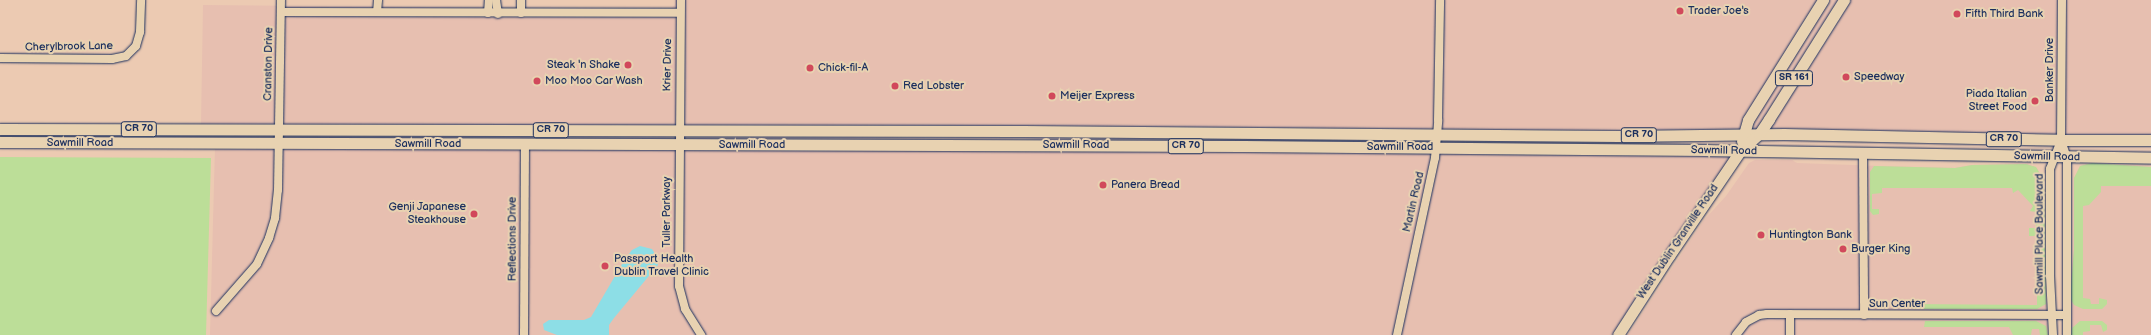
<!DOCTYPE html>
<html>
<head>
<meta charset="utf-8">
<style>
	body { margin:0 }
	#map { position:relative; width:2151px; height:335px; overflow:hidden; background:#eccab2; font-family:"Balsamiq Sans",sans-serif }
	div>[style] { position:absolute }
	.built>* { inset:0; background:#e7bfb0 }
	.green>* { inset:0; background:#bcde98 }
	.water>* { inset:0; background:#8ddee6 }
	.roads { filter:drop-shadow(0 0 1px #1b2f5e) drop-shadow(0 0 1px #1b2f5e) }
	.minor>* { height:8px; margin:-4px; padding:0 4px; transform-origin:4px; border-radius:4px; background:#e8d2b1 }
	.major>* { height:11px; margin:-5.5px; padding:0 5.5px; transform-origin:5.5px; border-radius:5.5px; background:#e8d2b1 }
	.dots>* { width:11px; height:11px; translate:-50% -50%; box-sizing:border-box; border:2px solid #e8d2b1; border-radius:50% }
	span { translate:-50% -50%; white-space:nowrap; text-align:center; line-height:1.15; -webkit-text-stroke:4px #e8d2b1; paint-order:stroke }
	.shield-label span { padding:1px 3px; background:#e8d2b1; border:1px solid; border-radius:3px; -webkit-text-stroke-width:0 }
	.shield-label { font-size:10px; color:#1b2f5e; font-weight:700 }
	.poi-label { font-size:11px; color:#1b2f5e }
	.left { translate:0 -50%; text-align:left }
	.right { translate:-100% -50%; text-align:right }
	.street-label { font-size:11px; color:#1b2f5e }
</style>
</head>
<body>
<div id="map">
	<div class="built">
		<div style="clip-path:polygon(675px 0,2151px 0,2151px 135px,1290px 128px,201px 124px,203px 5px,670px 9px,675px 5px)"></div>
		<div style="clip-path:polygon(525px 144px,1740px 151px,1615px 335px,524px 335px)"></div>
		<div style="clip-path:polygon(215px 147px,521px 148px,520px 335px,210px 335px)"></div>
		<div style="clip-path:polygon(1755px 160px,1792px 160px,1797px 163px,1878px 166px,1955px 168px,1972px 165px,2026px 164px,2036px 167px,2044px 180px,2046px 304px,2048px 335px,1628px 335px,1704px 220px,1726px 196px,1749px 163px)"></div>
		<div style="clip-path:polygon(2092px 163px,2151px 167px,2151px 335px,2071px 335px,2071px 278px,2074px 250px,2074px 178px,2080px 166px)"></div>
	</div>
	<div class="green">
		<div style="clip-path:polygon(0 157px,211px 158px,206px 335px,0 335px)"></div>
		<div style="clip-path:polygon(2092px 163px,2151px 167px,2151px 186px,2101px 186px,2101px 192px,2089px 205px,2083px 206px,2083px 298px,2090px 299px,2091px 304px,2099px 304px,2099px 298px,2107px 300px,2107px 304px,2102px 309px,2083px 309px,2074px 305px,2070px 298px,2074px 250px,2074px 178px,2080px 166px)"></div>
		<div style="clip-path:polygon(2026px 164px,2036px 167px,2044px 180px,2046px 304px,2037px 309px,1914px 309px,1910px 307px,1909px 304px,2037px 305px,2037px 236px,2029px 236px,2029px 228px,2036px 228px,2036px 212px,2030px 211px,2033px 206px,2018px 190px,2013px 193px,2012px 188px,1882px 188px,1882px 193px,1872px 194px,1872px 209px,1879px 209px,1879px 214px,1873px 215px,1870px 211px,1870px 172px,1874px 166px,1955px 168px,1972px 165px)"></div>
		<div style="clip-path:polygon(1925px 321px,2036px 321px,2046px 326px,2048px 335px,2040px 335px,2039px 329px,2032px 329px,2031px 335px,2013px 335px,2009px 327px,1924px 327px)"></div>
		<div style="clip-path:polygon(2080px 321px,2102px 321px,2107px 325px,2107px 330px,2103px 332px,2101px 325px,2090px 325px,2090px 331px,2083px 332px,2083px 335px,2071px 335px,2072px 328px)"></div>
	</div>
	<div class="water">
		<div style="clip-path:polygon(640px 246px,652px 249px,657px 257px,658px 265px,614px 318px,609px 325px,609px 335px,557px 335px,544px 330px,543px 324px,549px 320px,584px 320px,591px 317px,625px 259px,632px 250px)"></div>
	</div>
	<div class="roads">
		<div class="minor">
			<div style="left:496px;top:0;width:14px;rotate:82deg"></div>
			<div style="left:681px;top:0;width:286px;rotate:90.4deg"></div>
			<div style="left:679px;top:286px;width:24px;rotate:75deg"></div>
			<div style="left:685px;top:309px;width:31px;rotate:58deg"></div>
			<div style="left:2062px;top:0;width:140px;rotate:90.4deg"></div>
			<div style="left:2061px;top:140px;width:19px;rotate:72deg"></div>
			<div style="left:2067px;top:158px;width:177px;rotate:90deg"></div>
			<div style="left:281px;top:12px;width:399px;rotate:0.1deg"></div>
			<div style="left:377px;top:12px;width:12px;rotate:-85deg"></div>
			<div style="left:488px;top:13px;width:13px;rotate:-86deg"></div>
			<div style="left:521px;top:13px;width:13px;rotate:-90deg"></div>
			<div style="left:0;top:58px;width:112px;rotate:0.5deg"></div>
			<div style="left:112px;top:59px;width:14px;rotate:-12deg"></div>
			<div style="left:126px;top:56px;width:14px;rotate:-45deg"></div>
			<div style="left:136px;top:46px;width:15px;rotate:-74deg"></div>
			<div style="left:140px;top:32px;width:32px;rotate:-88deg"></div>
			<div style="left:1863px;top:154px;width:161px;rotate:89.6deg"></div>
			<div style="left:216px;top:311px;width:62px;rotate:-48.9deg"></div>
			<div style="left:257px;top:264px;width:29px;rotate:-65deg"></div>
			<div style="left:269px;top:238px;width:21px;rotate:-73deg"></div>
			<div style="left:275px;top:218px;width:28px;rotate:-84deg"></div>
			<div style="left:278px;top:190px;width:190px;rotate:-89.1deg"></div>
			<div style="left:524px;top:335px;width:191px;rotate:-89.7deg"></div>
			<div style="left:1397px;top:335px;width:181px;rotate:-77.9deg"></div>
			<div style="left:1435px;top:158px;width:38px;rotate:-85deg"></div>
			<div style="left:1438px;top:120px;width:120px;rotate:-89deg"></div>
			<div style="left:1736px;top:335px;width:16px;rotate:-52deg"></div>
			<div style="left:1746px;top:322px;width:15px;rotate:-28deg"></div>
			<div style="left:1759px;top:315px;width:8px;rotate:-7deg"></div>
			<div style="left:1767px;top:314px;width:299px;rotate:0.2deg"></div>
			<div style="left:1790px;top:335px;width:21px;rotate:-90deg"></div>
			<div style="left:2053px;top:335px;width:59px;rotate:-92.9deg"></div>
			<div style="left:2050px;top:276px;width:107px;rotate:-90deg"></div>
			<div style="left:2050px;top:169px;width:31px;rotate:-69deg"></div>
		</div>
		<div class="major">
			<div style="left:0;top:129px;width:1023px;rotate:0.11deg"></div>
			<div style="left:1023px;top:131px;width:596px;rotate:0.48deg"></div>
			<div style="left:1619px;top:136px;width:165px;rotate:-0.7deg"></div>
			<div style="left:1784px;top:134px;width:277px;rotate:1.2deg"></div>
			<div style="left:2061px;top:140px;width:90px"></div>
			<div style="left:1742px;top:141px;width:22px;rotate:-74deg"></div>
			<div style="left:1748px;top:120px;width:142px;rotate:-58deg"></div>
			<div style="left:0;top:142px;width:1243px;rotate:0.18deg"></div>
			<div style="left:1243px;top:146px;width:464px;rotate:0.5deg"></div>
			<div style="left:1707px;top:150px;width:444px;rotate:1deg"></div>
			<div style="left:1618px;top:335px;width:94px;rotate:-57.2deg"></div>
			<div style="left:1669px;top:256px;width:127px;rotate:-55.9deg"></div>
			<div style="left:1740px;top:151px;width:25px;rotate:-42deg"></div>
			<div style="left:1759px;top:134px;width:18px;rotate:-56deg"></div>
			<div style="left:1769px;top:119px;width:141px;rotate:-57.8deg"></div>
		</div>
	</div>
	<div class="dots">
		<div style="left:1680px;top:11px;background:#d1495b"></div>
		<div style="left:1957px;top:14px;background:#d1495b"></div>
		<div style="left:628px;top:65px;background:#d1495b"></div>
		<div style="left:810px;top:68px;background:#d1495b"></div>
		<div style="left:1846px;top:77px;background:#d1495b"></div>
		<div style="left:537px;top:81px;background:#d1495b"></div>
		<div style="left:895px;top:86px;background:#d1495b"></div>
		<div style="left:1052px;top:96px;background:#d1495b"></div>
		<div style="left:2035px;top:101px;background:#d1495b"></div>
		<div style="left:1103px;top:185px;background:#d1495b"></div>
		<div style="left:474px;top:214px;background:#d1495b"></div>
		<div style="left:1761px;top:235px;background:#d1495b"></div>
		<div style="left:1843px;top:249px;background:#d1495b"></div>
		<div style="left:605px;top:266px;background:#d1495b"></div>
	</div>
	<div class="shield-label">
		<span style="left:1794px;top:78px">SR 161</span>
		<span style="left:139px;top:129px">CR 70</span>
		<span style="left:551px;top:130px">CR 70</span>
		<span style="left:1639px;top:135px">CR 70</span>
		<span style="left:2004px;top:139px">CR 70</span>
		<span style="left:1186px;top:146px">CR 70</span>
	</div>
	<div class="poi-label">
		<span class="left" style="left:1688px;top:11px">Trader Joe's</span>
		<span class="left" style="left:1965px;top:14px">Fifth Third Bank</span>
		<span class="right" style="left:620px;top:65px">Steak 'n Shake</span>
		<span class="left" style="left:818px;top:68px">Chick-fil-A</span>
		<span class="left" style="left:1854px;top:77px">Speedway</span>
		<span class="left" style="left:545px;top:81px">Moo Moo Car Wash</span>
		<span class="left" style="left:903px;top:86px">Red Lobster</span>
		<span class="right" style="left:2027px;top:101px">Piada Italian<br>Street Food</span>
		<span class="left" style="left:1060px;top:96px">Meijer Express</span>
		<span class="left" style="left:1111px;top:185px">Panera Bread</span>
		<span class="right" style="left:466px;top:214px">Genji Japanese<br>Steakhouse</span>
		<span class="left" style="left:1769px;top:235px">Huntington Bank</span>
		<span class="left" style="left:1851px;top:249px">Burger King</span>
		<span class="left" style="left:614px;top:266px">Passport Health<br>Dublin Travel Clinic</span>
	</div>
	<div class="street-label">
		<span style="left:69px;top:47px;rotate:-1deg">Cherylbrook Lane</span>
		<span style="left:269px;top:64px;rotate:-89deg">Cranston Drive</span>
		<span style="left:668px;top:65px;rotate:-89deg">Krier Drive</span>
		<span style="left:2050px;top:70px;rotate:-90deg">Banker Drive</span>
		<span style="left:80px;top:143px">Sawmill Road</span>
		<span style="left:428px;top:144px">Sawmill Road</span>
		<span style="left:752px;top:145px">Sawmill Road</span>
		<span style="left:1076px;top:145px">Sawmill Road</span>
		<span style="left:1400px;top:147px">Sawmill Road</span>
		<span style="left:1724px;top:151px;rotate:1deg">Sawmill Road</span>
		<span style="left:2047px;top:157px;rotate:1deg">Sawmill Road</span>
		<span style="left:1414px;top:202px;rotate:-77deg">Martin Road</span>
		<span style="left:667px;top:212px;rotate:-90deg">Tuller Parkway</span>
		<span style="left:2040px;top:234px;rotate:-90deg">Sawmill Place Boulevard</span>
		<span style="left:513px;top:239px;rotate:-90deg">Reflections Drive</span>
		<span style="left:1678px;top:242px;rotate:-56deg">West Dublin Granville Road</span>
		<span style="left:1897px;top:304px">Sun Center</span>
	</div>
</div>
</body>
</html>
